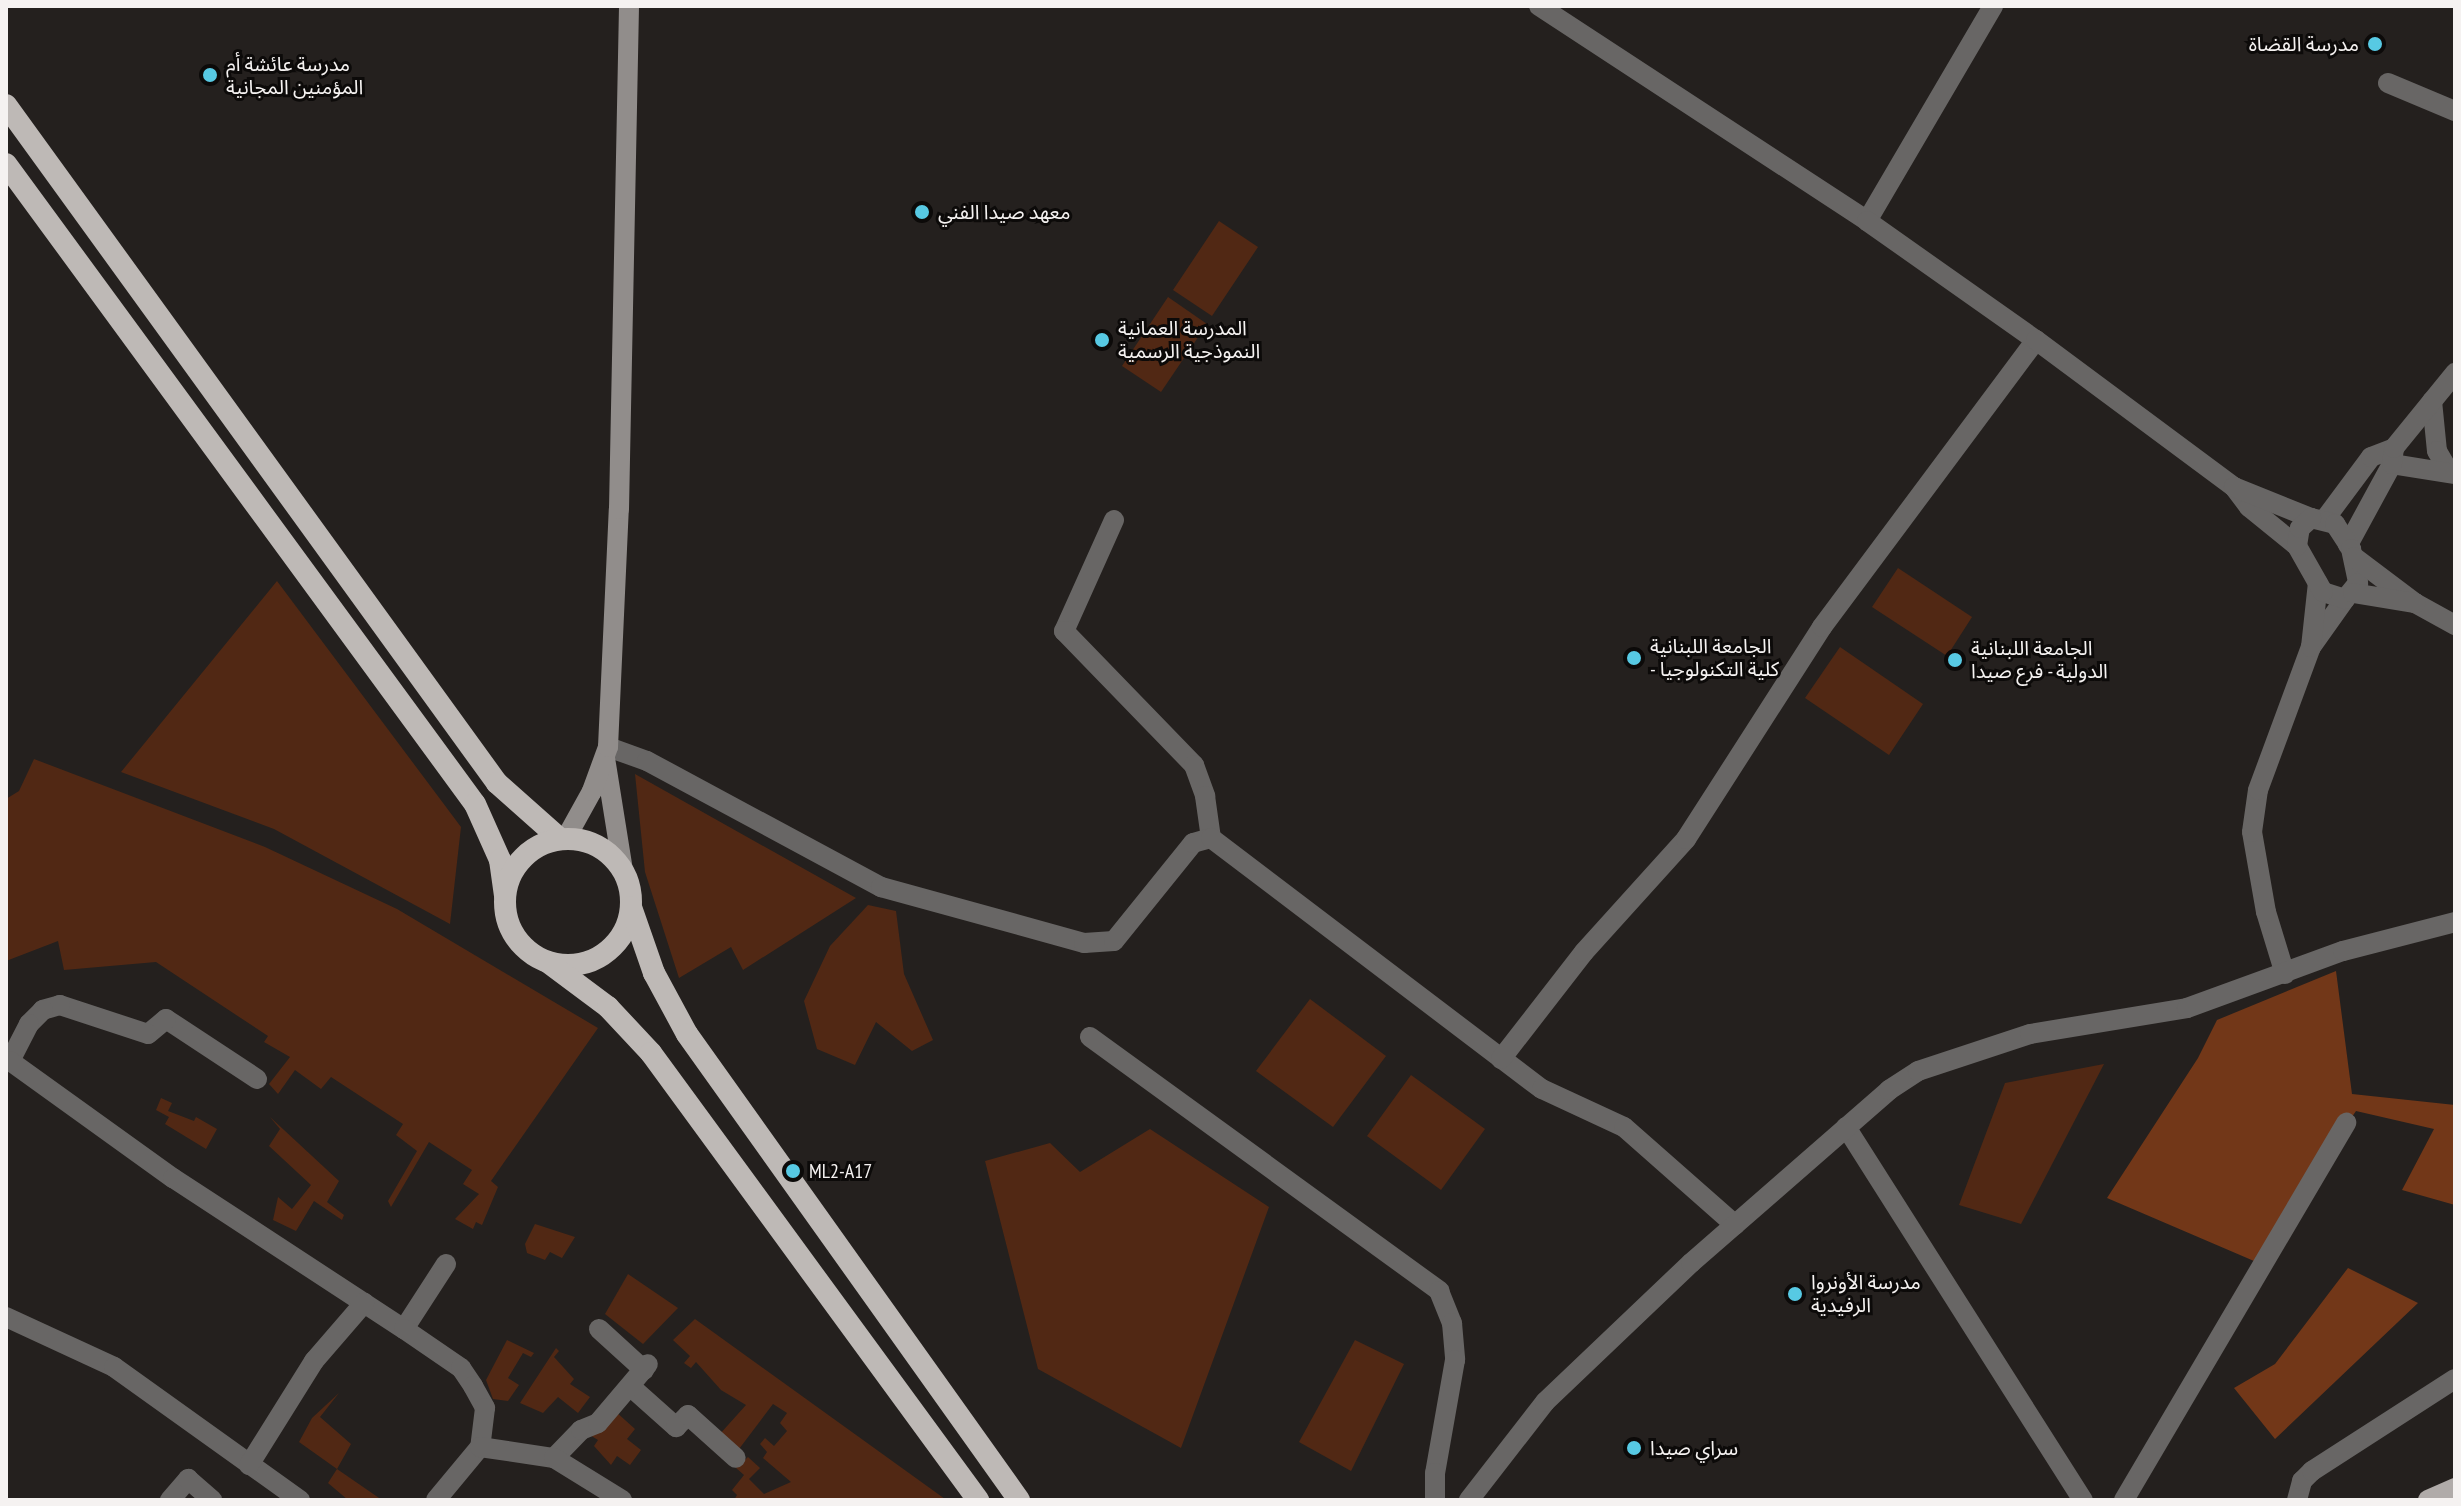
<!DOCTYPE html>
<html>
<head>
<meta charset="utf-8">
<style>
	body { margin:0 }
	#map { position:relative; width:2461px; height:1506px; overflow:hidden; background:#24201e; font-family:"PT Sans Narrow","Noto Sans Arabic",sans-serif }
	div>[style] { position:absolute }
	.green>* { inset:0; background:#512814 }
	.forest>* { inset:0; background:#723718 }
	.minor>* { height:20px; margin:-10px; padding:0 10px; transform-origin:10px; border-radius:10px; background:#686665 }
	.tertiary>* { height:20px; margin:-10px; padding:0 10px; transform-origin:10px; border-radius:10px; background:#686665 }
	.secondary>* { height:20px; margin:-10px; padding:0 10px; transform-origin:10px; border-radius:10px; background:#918d8b }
	.primary>* { height:20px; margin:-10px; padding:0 10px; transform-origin:10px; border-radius:10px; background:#b0aba9 }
	.trunk>* { height:22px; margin:-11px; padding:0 11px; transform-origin:11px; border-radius:11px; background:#beb9b6 }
	.trunk>.ring { margin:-11px; padding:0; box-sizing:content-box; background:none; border:22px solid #beb9b6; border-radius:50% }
	.dots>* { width:22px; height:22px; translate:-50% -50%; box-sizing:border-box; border:4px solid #0c0a09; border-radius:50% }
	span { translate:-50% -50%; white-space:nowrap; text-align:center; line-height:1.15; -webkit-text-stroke:6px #0c0a09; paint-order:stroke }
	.poi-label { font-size:20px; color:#f5f2f1 }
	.right { translate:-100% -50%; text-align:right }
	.left { translate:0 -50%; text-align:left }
	.frame { position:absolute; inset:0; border:8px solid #f5f2f1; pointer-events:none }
</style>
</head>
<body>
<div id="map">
	<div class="green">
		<div style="clip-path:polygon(1219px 221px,1258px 247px,1212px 316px,1173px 290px)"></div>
		<div style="clip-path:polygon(1168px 297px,1207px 324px,1161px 392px,1122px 366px)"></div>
		<div style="clip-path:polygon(1898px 568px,1972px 617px,1947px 656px,1872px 607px)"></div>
		<div style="clip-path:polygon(277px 581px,461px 827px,450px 924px,274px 829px,121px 772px)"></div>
		<div style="clip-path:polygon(1840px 647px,1923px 704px,1889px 755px,1805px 698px)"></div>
		<div style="clip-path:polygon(34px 759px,265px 847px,397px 909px,598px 1028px,491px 1181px,498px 1187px,482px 1225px,476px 1222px,473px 1229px,455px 1219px,479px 1194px,463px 1184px,472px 1170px,429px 1142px,391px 1207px,388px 1201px,417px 1151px,396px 1135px,403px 1124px,331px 1077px,321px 1089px,295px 1070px,278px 1094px,269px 1084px,290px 1057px,264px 1042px,268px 1036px,156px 962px,64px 970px,58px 941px,6px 961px,6px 799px,19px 791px)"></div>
		<div style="clip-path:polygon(635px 774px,856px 898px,743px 970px,731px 947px,679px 978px,645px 872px)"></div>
		<div style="clip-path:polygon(868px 905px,896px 911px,904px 974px,933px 1040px,912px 1051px,876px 1022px,855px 1065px,817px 1049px,804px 1001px,830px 946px)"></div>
		<div style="clip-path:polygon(1310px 999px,1386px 1056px,1333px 1127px,1256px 1071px)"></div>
		<div style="clip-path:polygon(2104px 1064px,2021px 1224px,1959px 1205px,2005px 1083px)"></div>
		<div style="clip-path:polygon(1411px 1075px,1485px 1129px,1441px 1190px,1367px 1136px)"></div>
		<div style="clip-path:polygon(161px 1098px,172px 1103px,168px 1111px,194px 1121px,196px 1117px,217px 1129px,206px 1149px,165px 1124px,169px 1117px,156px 1110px)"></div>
		<div style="clip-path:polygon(270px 1117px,339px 1181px,327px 1202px,344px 1215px,342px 1220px,314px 1201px,296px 1231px,273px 1220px,278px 1197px,292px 1209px,311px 1185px,269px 1146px,280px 1129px)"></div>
		<div style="clip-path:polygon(1150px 1129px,1269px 1207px,1181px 1448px,1038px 1369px,985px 1161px,1050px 1143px,1080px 1172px)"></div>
		<div style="clip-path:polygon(535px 1224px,575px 1237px,562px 1258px,550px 1252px,545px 1260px,527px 1253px,525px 1244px)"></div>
		<div style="clip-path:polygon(628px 1274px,678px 1308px,643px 1344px,605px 1314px)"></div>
		<div style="clip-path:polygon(695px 1319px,945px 1499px,945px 1500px,734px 1500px,737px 1495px,732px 1490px,744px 1475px,736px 1468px,748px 1457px,760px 1468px,749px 1479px,764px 1494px,791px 1482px,763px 1458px,767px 1452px,760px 1444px,765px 1438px,774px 1446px,787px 1431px,780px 1423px,787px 1413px,773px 1404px,739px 1449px,719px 1435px,746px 1405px,721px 1390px,696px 1362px,691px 1368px,684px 1363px,690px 1356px,673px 1340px)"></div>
		<div style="clip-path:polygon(507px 1340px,534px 1353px,531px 1357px,523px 1353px,508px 1378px,519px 1385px,508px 1401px,493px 1399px,486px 1380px)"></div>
		<div style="clip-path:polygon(1355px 1340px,1404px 1364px,1351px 1471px,1299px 1442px)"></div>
		<div style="clip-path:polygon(556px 1348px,559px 1351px,554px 1357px,574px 1379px,570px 1384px,590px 1397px,578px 1413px,558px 1397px,543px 1413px,520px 1403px)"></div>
		<div style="clip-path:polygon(339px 1393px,320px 1417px,351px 1444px,337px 1469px,382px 1500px,348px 1500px,328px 1483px,337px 1469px,299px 1442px,312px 1418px)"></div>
		<div style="clip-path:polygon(615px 1411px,635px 1429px,627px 1439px,641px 1450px,630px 1465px,617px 1456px,611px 1465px,594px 1446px,598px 1440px,585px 1432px)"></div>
	</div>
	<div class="forest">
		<div style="clip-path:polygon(2336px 971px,2352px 1094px,2455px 1105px,2455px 1205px,2402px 1190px,2434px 1129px,2356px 1111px,2254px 1261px,2107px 1198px,2198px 1058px,2217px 1020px)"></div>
		<div style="clip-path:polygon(2348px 1268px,2418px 1303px,2275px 1439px,2234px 1388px,2275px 1364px)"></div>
	</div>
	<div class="minor">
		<div style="left:2388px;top:83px;width:73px;rotate:22.7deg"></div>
		<div style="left:1867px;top:221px;width:249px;rotate:-59.6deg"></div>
		<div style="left:2432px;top:401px;width:50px;rotate:84.3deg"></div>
		<div style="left:2437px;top:451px;width:24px;rotate:60deg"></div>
		<div style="left:2392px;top:464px;width:64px;rotate:9deg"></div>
		<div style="left:2325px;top:519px;width:77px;rotate:-53.4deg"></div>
		<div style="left:2371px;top:457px;width:25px;rotate:-21deg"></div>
		<div style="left:1114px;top:520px;width:122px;rotate:114.2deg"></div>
		<div style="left:1064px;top:631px;width:187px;rotate:45.9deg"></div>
		<div style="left:1194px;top:765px;width:33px;rotate:70deg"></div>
		<div style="left:1205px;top:796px;width:42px;rotate:81.9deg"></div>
		<div style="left:2348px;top:545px;width:92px;rotate:-61.5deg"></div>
		<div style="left:2392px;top:464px;width:16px;rotate:-83deg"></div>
		<div style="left:2394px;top:448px;width:97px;rotate:-50.9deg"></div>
		<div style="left:2311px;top:647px;width:59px;rotate:-54.7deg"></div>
		<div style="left:608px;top:747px;width:41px;rotate:19.7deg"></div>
		<div style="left:647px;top:761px;width:266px;rotate:28.3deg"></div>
		<div style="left:881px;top:887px;width:211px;rotate:15.4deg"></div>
		<div style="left:1084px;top:943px;width:30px;rotate:-4deg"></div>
		<div style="left:1114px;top:941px;width:126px;rotate:-51.1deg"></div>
		<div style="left:1193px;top:843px;width:19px;rotate:-16deg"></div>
		<div style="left:1211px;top:838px;width:415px;rotate:37.2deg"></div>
		<div style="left:1542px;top:1089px;width:90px;rotate:24.9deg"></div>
		<div style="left:1624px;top:1127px;width:148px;rotate:41.4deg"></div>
		<div style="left:2285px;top:974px;width:65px;rotate:-107deg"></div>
		<div style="left:2266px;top:912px;width:81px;rotate:-99.9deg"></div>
		<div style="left:2252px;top:832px;width:42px;rotate:-81.9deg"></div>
		<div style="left:2258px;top:790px;width:153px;rotate:-69.7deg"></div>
		<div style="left:2311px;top:647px;width:64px;rotate:-83.8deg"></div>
		<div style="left:1090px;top:1037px;width:432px;rotate:36deg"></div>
		<div style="left:1439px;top:1291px;width:35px;rotate:68deg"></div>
		<div style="left:1452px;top:1323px;width:37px;rotate:85deg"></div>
		<div style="left:1455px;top:1360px;width:115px;rotate:100deg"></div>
		<div style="left:1435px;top:1473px;width:27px;rotate:90deg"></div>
		<div style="left:1501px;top:1059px;width:135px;rotate:-52.2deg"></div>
		<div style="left:1584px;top:952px;width:152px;rotate:-47.9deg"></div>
		<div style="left:1686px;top:839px;width:252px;rotate:-57.3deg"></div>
		<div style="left:1822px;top:627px;width:358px;rotate:-53.3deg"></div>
		<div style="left:257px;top:1079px;width:109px;rotate:-146.6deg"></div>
		<div style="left:166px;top:1019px;width:23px;rotate:140deg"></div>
		<div style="left:148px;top:1034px;width:93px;rotate:-161.8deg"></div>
		<div style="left:60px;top:1005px;width:18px;rotate:164deg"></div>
		<div style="left:43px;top:1010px;width:20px;rotate:135deg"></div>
		<div style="left:29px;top:1024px;width:42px;rotate:117.2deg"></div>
		<div style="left:10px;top:1061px;width:201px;rotate:35.7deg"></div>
		<div style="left:173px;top:1178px;width:276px;rotate:33.2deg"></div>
		<div style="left:1846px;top:1127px;width:442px;rotate:57.6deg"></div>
		<div style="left:446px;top:1264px;width:77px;rotate:122.9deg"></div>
		<div style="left:404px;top:1329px;width:69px;rotate:34.4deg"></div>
		<div style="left:461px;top:1368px;width:22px;rotate:56deg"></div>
		<div style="left:473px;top:1386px;width:25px;rotate:61deg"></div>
		<div style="left:485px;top:1408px;width:39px;rotate:97deg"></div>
		<div style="left:6px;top:1317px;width:119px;rotate:24.8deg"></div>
		<div style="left:114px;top:1367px;width:229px;rotate:35.6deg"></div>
		<div style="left:599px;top:1329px;width:61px;rotate:42.3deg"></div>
		<div style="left:630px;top:1386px;width:62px;rotate:41.7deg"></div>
		<div style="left:676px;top:1427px;width:17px;rotate:-45deg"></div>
		<div style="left:688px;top:1415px;width:64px;rotate:41.9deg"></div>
		<div style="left:554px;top:1458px;width:39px;rotate:-46deg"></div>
		<div style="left:581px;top:1430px;width:18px;rotate:-22deg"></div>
		<div style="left:598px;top:1423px;width:77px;rotate:-49.7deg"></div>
		<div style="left:249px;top:1465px;width:123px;rotate:-58deg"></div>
		<div style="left:314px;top:1361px;width:77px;rotate:-49.2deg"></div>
		<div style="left:170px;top:1500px;width:28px;rotate:-49deg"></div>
		<div style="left:188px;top:1479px;width:32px;rotate:41deg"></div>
		<div style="left:436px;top:1500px;width:69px;rotate:-50.3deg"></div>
		<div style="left:480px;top:1447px;width:75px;rotate:8.5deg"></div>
		<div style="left:554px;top:1458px;width:80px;rotate:31.7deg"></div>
		<div style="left:1469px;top:1500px;width:124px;rotate:-52.2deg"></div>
		<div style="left:1545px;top:1402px;width:202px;rotate:-43.6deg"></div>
		<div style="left:1691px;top:1263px;width:263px;rotate:-41.1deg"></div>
		<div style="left:1889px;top:1090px;width:35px;rotate:-33deg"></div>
		<div style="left:1918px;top:1071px;width:118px;rotate:-18.3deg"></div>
		<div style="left:2030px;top:1034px;width:159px;rotate:-9.4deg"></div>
		<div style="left:2187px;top:1008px;width:166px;rotate:-20.1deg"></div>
		<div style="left:2343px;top:951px;width:116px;rotate:-14.5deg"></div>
		<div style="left:2124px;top:1500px;width:438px;rotate:-59.5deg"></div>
		<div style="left:2297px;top:1500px;width:20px;rotate:-75deg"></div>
		<div style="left:2302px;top:1481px;width:14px;rotate:-45deg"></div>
		<div style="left:2312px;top:1471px;width:170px;rotate:-32.8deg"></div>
	</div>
	<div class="tertiary">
		<div style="left:1539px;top:6px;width:392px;rotate:33.2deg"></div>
		<div style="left:1867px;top:221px;width:207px;rotate:35.2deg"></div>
		<div style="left:2036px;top:340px;width:247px;rotate:36.6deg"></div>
		<div style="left:2234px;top:487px;width:25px;rotate:53deg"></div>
		<div style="left:2249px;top:507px;width:62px;rotate:39.1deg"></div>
		<div style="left:2234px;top:487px;width:83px;rotate:21.9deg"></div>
		<div style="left:2311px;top:518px;width:25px;rotate:14deg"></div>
		<div style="left:2335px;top:524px;width:30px;rotate:57deg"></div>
		<div style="left:2351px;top:549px;width:35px;rotate:78deg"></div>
		<div style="left:2358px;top:583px;width:21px;rotate:129deg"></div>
		<div style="left:2345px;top:599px;width:23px;rotate:-162deg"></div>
		<div style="left:2323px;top:592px;width:53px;rotate:-119.5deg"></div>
		<div style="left:2297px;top:546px;width:18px;rotate:-81deg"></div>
		<div style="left:2300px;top:528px;width:15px;rotate:-42deg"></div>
		<div style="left:2354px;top:557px;width:76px;rotate:37deg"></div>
		<div style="left:2415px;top:603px;width:46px;rotate:28.8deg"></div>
		<div style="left:2353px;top:593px;width:63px;rotate:9.2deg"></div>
	</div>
	<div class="secondary">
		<div style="left:605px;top:758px;width:113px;rotate:80.9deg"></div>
		<div style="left:566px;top:838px;width:54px;rotate:-61deg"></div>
		<div style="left:592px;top:791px;width:47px;rotate:-70deg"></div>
		<div style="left:608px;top:747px;width:238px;rotate:-87.4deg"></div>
		<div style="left:619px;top:509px;width:503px;rotate:-88.86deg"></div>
	</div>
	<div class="primary">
		<div style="left:2428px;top:1500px;width:30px;rotate:-24deg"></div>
	</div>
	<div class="trunk">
		<div style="left:6px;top:105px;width:837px;rotate:54.09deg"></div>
		<div style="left:497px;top:783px;width:84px;rotate:41.6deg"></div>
		<div style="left:6px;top:164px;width:793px;rotate:53.77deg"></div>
		<div style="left:475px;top:804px;width:61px;rotate:65.9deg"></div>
		<div style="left:500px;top:860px;width:35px;rotate:82deg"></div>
		<div class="ring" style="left:505px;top:839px;width:104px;height:104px"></div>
		<div style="left:631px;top:907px;width:70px;rotate:70.8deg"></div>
		<div style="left:654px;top:973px;width:69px;rotate:61.6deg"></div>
		<div style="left:687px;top:1034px;width:572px;rotate:54.53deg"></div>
		<div style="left:549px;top:963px;width:74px;rotate:36.7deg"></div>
		<div style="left:608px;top:1007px;width:63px;rotate:46.9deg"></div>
		<div style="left:651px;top:1053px;width:554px;rotate:53.81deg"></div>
	</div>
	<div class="dots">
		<div style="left:2375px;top:44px;background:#57c9e3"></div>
		<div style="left:210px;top:75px;background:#57c9e3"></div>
		<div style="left:922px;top:212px;background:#57c9e3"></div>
		<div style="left:1102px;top:340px;background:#57c9e3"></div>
		<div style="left:1634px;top:658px;background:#57c9e3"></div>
		<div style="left:1955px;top:660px;background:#57c9e3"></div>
		<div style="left:793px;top:1171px;background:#57c9e3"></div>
		<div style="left:1795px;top:1294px;background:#57c9e3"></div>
		<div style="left:1634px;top:1448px;background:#57c9e3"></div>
	</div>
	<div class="poi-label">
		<span class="right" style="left:2359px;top:44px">مدرسة القضاة</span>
		<span class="left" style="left:226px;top:76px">مدرسة عائشة أم<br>المؤمنين المجانية</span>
		<span class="left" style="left:938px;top:212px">معهد صيدا الفني</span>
		<span class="left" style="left:1118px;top:340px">المدرسة العمانية<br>النموذجية الرسمية</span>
		<span class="left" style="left:1650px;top:658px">الجامعة اللبنانية<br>- كلية التكنولوجيا</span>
		<span class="left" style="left:1971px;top:660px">الجامعة اللبنانية<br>الدولية - فرع صيدا</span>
		<span class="left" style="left:809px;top:1171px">ML2-A17</span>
		<span class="left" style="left:1811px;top:1294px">مدرسة الأونروا<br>الرفيدية</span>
		<span class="left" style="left:1650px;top:1448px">سراي صيدا</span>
	</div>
	<div class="frame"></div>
</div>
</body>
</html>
